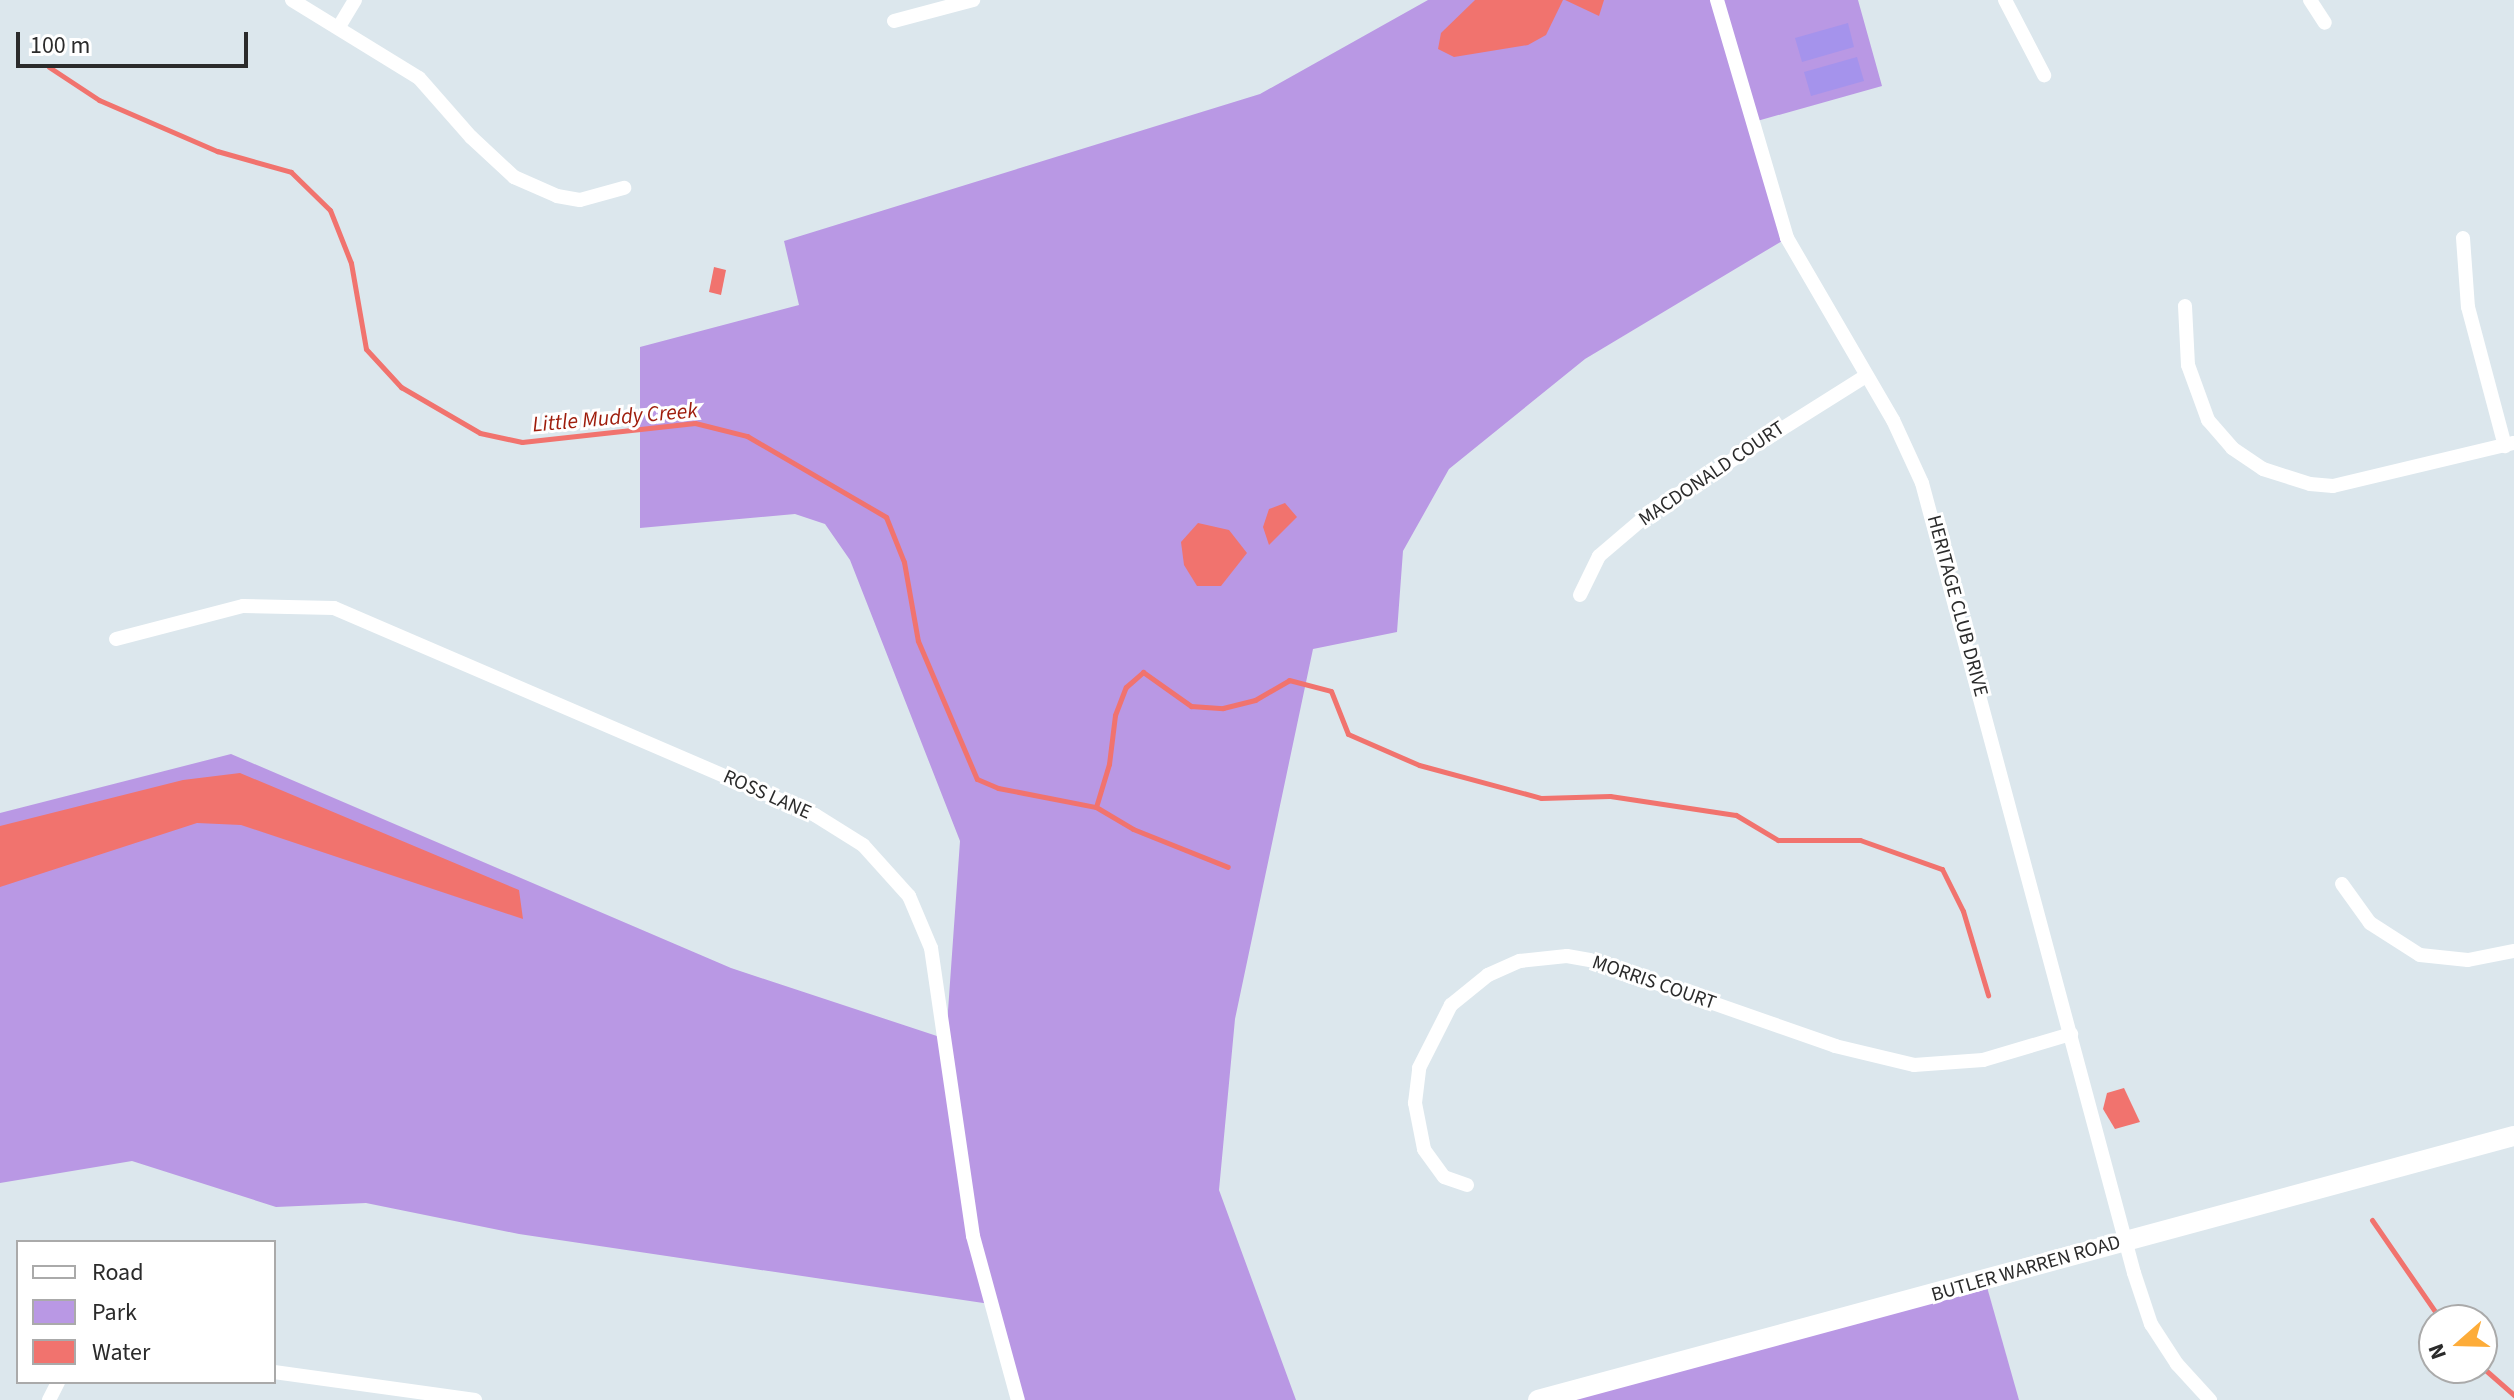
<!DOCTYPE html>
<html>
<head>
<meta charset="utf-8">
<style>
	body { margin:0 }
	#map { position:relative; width:2514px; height:1400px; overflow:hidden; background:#dce7ed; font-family:"Source Sans 3",sans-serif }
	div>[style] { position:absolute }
	.green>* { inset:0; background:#b998e4 }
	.pitch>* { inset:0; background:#a593ec }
	.water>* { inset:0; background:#f1736e }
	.stream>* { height:5px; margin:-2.5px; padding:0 2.5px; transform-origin:2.5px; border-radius:2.5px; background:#f1736e }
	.minor>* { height:14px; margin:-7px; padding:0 7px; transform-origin:7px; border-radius:7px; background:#fff }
	.secondary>* { height:20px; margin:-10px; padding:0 10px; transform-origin:10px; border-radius:10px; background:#fff }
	span { translate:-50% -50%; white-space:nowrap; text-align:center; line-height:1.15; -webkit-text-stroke:6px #fff; paint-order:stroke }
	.street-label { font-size:20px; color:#2b2b2b }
	.water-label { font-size:22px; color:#9e1c0b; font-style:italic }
	.legend { position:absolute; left:16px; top:1240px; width:260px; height:144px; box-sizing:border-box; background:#fff; border:2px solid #aaa; margin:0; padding:10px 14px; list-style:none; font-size:24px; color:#2b2b2b }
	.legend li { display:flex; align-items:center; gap:16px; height:40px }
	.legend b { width:40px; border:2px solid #aaa }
	.north { position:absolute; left:2418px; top:1304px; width:80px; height:80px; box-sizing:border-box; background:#fff; border:2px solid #aaa; border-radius:50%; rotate:250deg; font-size:22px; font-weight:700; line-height:32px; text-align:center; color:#2b2b2b }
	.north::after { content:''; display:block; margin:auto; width:28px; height:36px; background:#fdac39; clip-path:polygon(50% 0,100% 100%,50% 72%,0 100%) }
	.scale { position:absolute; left:16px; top:32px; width:232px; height:36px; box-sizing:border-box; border:4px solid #2b2b2b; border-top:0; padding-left:10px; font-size:24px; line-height:28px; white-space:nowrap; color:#2b2b2b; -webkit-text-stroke:6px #fff; paint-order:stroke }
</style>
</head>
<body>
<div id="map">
	<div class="green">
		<div style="clip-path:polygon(1428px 0,1858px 0,1882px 86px,1750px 123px,1787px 238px,1585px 359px,1449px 469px,1403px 551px,1397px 632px,1313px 649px,1235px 1019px,1219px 1190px,1296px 1400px,1018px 1400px,990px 1304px,519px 1234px,366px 1203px,276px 1207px,132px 1161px,0 1183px,0 813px,231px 754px,731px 968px,946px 1039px,960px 841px,850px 560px,825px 524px,795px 514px,640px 528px,640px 347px,799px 305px,784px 241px,1260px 94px)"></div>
		<div style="clip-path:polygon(1985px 1280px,2019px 1400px,1538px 1400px)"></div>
	</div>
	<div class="pitch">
		<div style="clip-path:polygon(1848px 23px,1854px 47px,1802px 62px,1795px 38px)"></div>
		<div style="clip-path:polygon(1857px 57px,1864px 81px,1811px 96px,1804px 72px)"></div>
	</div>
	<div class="water">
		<div style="clip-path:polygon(1475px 0,1563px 0,1546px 35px,1528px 45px,1454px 57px,1438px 49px,1441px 33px)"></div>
		<div style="clip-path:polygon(1565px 0,1604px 0,1599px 16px)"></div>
		<div style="clip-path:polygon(714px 267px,726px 270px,721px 295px,709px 292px)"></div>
		<div style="clip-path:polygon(1285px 503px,1297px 517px,1269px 545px,1263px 527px,1269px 509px)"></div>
		<div style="clip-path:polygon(1198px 523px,1229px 530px,1247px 553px,1221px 586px,1197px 586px,1184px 565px,1181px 542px)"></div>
		<div style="clip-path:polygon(240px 773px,519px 890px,523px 919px,241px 825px,197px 823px,0 887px,0 826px,183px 780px)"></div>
		<div style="clip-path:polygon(2124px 1088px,2140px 1122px,2115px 1129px,2103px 1109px,2107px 1093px)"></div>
	</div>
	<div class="stream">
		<div style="left:49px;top:67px;width:60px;rotate:33.4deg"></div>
		<div style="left:99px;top:100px;width:129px;rotate:23.4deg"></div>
		<div style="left:217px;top:151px;width:77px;rotate:15.8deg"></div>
		<div style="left:291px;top:172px;width:54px;rotate:44.3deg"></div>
		<div style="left:330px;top:210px;width:57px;rotate:68.4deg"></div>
		<div style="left:351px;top:263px;width:87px;rotate:80.1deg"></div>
		<div style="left:366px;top:349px;width:52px;rotate:47.4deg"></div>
		<div style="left:401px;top:387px;width:91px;rotate:30.2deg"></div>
		<div style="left:480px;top:433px;width:43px;rotate:12.1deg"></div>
		<div style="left:522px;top:442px;width:174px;rotate:-6.3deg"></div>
		<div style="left:695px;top:423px;width:54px;rotate:14deg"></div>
		<div style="left:747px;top:436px;width:161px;rotate:30.2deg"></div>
		<div style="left:886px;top:517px;width:48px;rotate:68.2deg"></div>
		<div style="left:904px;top:562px;width:80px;rotate:80deg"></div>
		<div style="left:918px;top:641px;width:150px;rotate:66.9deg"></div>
		<div style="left:977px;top:779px;width:23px;rotate:23deg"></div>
		<div style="left:998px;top:788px;width:100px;rotate:11deg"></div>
		<div style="left:1096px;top:807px;width:43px;rotate:30.7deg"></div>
		<div style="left:1133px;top:829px;width:102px;rotate:21.8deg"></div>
		<div style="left:1096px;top:807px;width:45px;rotate:-73.2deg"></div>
		<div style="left:1109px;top:764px;width:49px;rotate:-83deg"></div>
		<div style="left:1115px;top:715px;width:30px;rotate:-69deg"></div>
		<div style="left:1126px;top:687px;width:23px;rotate:-41deg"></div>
		<div style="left:1143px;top:672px;width:59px;rotate:35.3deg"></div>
		<div style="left:1191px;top:706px;width:32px;rotate:4deg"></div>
		<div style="left:1223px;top:708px;width:33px;rotate:-14deg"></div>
		<div style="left:1255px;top:700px;width:39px;rotate:-30deg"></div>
		<div style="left:1289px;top:680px;width:43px;rotate:14.7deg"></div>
		<div style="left:1331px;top:691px;width:46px;rotate:68.4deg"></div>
		<div style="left:1348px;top:734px;width:77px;rotate:23.6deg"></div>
		<div style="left:1419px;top:765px;width:126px;rotate:15.1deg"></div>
		<div style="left:1541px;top:798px;width:69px;rotate:-1.7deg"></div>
		<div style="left:1610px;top:796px;width:127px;rotate:8.6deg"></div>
		<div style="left:1736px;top:815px;width:49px;rotate:30.8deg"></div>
		<div style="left:1778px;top:840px;width:82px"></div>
		<div style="left:1860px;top:840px;width:87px;rotate:19.5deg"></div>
		<div style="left:1942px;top:869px;width:47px;rotate:63.4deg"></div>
		<div style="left:1963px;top:911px;width:88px;rotate:73.4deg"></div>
		<div style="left:2372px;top:1220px;width:121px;rotate:55.4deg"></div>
		<div style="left:2482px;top:1367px;width:43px;rotate:41.2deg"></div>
	</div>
	<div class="minor">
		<div style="left:292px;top:0;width:149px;rotate:31.6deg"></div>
		<div style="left:419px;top:78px;width:79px;rotate:48.6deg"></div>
		<div style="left:471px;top:137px;width:59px;rotate:42.9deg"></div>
		<div style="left:514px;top:177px;width:47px;rotate:23.8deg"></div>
		<div style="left:557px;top:196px;width:23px;rotate:10deg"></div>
		<div style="left:580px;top:200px;width:46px;rotate:-15.3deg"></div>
		<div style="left:1717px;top:0;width:248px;rotate:73.6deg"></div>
		<div style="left:1787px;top:238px;width:211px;rotate:59.8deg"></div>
		<div style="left:1893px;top:420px;width:69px;rotate:65.3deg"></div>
		<div style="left:1922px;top:483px;width:818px;rotate:74.98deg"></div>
		<div style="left:2134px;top:1273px;width:54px;rotate:71.6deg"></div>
		<div style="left:2151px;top:1324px;width:48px;rotate:57deg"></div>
		<div style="left:2177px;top:1364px;width:49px;rotate:47.5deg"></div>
		<div style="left:2005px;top:0;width:85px;rotate:62.5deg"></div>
		<div style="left:2310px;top:0;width:27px;rotate:57deg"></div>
		<div style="left:894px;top:21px;width:82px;rotate:-14.9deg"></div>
		<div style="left:340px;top:25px;width:29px;rotate:-59deg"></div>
		<div style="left:2463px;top:238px;width:69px;rotate:85.9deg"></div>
		<div style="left:2468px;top:307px;width:144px;rotate:75.1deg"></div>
		<div style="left:2185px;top:306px;width:59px;rotate:87.1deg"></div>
		<div style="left:2188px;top:365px;width:59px;rotate:70deg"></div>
		<div style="left:2208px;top:420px;width:37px;rotate:49deg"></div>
		<div style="left:2232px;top:448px;width:37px;rotate:34deg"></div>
		<div style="left:2263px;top:469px;width:49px;rotate:17.7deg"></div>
		<div style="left:2310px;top:484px;width:23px;rotate:5deg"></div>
		<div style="left:2333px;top:486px;width:186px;rotate:-13.4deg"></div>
		<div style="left:1580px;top:595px;width:43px;rotate:-64deg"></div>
		<div style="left:1599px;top:556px;width:71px;rotate:-40.4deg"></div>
		<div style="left:1653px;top:510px;width:252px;rotate:-32.2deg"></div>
		<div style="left:116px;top:639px;width:131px;rotate:-14.6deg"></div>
		<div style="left:243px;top:606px;width:91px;rotate:1.3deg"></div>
		<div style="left:334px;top:608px;width:524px;rotate:23.28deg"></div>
		<div style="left:815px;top:815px;width:57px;rotate:32deg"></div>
		<div style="left:863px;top:845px;width:69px;rotate:48deg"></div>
		<div style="left:909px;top:896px;width:56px;rotate:67.1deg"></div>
		<div style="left:931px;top:948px;width:291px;rotate:81.7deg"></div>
		<div style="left:973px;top:1236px;width:170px;rotate:74.7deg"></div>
		<div style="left:2342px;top:884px;width:48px;rotate:54.3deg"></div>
		<div style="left:2370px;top:923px;width:59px;rotate:32.6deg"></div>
		<div style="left:2420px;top:955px;width:48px;rotate:5.9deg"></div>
		<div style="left:2468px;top:960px;width:47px;rotate:-11.1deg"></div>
		<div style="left:1467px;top:1185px;width:24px;rotate:-161deg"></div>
		<div style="left:1444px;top:1177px;width:34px;rotate:-126deg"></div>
		<div style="left:1424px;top:1149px;width:47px;rotate:-101.1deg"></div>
		<div style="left:1415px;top:1103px;width:35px;rotate:-83deg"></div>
		<div style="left:1419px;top:1068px;width:71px;rotate:-63.1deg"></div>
		<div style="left:1451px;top:1005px;width:48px;rotate:-39deg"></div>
		<div style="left:1488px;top:975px;width:35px;rotate:-24deg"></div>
		<div style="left:1520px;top:961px;width:47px;rotate:-6.1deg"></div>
		<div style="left:1567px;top:956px;width:23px;rotate:10deg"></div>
		<div style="left:1590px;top:960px;width:260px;rotate:19.3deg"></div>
		<div style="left:1835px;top:1046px;width:81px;rotate:13.5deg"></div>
		<div style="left:1914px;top:1065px;width:69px;rotate:-4.1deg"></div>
		<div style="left:1983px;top:1060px;width:92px;rotate:-16.5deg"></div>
		<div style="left:274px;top:1372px;width:203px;rotate:7.9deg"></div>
		<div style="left:49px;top:1400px;width:20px;rotate:-63deg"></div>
	</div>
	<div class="secondary">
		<div style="left:1538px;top:1400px;width:1011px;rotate:-15.14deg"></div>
	</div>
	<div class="street-label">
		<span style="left:1712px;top:474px;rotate:-34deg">MACDONALD COURT</span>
		<span style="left:1957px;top:606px;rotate:75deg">HERITAGE CLUB DRIVE</span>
		<span style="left:767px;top:795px;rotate:24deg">ROSS LANE</span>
		<span style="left:1654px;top:983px;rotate:19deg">MORRIS COURT</span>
		<span style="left:2026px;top:1269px;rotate:-16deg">BUTLER WARREN ROAD</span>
	</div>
	<div class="water-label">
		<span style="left:615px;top:418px;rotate:-5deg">Little Muddy Creek</span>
	</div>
	<ul class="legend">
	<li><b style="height:10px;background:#fff"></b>Road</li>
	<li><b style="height:22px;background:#b998e4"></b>Park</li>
	<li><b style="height:22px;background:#f1736e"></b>Water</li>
	</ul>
	<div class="north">N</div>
	<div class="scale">100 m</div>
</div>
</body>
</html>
